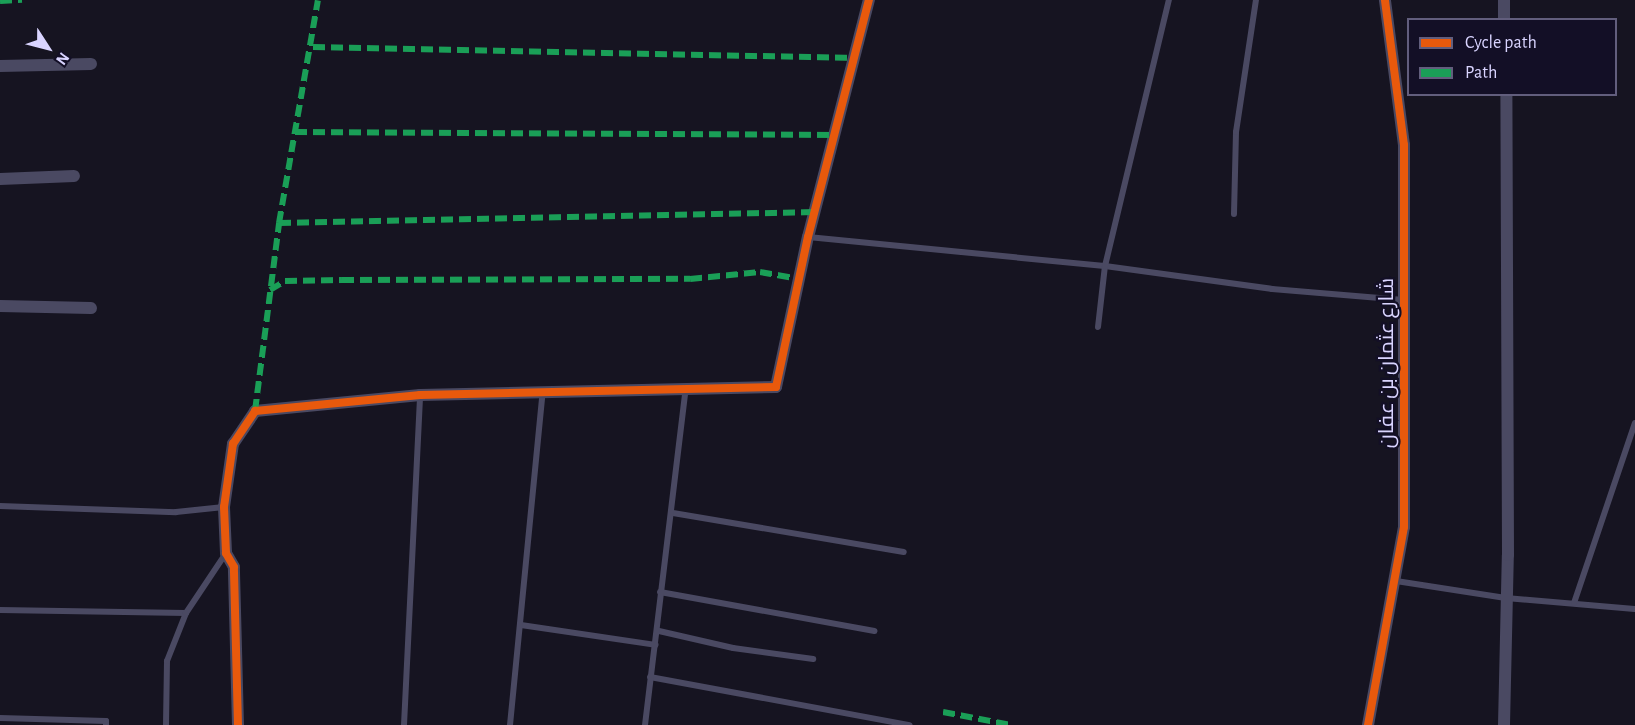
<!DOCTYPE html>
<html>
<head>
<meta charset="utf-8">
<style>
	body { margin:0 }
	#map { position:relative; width:1635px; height:725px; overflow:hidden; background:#161421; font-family:"Alegreya Sans",Cairo,sans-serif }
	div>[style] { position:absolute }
	.service>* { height:6px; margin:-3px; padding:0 3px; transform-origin:3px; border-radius:3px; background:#4a4962 }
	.minor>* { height:12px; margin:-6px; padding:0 6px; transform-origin:6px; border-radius:6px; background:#4a4962 }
	.quiet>* { height:6px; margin-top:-3px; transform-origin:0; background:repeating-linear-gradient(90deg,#1a9f57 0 12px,transparent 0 18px) }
	.cycleway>* { height:8px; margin:-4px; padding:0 4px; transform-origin:4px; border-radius:4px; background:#e8590c }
	span { translate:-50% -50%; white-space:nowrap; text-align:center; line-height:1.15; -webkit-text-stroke:4.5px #130f26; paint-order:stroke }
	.street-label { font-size:21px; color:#d9d4ff }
	.legend { position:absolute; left:1407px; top:18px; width:210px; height:78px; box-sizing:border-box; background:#130f26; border:2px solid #625e7d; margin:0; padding:8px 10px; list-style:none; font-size:18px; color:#d9d4ff }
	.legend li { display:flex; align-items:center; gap:12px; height:30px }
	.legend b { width:30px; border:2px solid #625e7d }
	.north { position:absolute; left:18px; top:18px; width:60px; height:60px; -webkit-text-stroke:4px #130f26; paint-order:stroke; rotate:126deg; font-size:16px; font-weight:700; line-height:24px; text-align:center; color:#d9d4ff }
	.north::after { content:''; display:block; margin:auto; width:21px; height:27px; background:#d9d4ff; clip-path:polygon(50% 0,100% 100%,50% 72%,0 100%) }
</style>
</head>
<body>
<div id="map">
	<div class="service">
		<div style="left:1234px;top:214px;width:82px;rotate:-88.6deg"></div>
		<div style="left:1236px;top:132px;width:134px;rotate:-81.4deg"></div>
		<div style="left:808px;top:237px;width:298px;rotate:5.6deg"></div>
		<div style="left:1105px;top:266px;width:169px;rotate:7.8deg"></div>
		<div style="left:1272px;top:289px;width:132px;rotate:4.8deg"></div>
		<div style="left:1098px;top:327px;width:61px;rotate:-83.5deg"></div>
		<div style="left:1105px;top:266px;width:274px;rotate:-76.5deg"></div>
		<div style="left:0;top:506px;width:176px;rotate:2deg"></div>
		<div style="left:176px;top:512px;width:48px;rotate:-5.9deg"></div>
		<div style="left:673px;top:513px;width:234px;rotate:9.6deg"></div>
		<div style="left:1396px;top:581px;width:111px;rotate:8.8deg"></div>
		<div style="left:1506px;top:598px;width:129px;rotate:4.9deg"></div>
		<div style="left:660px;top:592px;width:218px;rotate:10.3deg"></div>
		<div style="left:1574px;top:603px;width:190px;rotate:-71.3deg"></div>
		<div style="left:0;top:610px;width:186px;rotate:0.9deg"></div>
		<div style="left:521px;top:625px;width:136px;rotate:8.4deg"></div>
		<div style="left:659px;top:631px;width:76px;rotate:12.9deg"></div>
		<div style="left:733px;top:648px;width:81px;rotate:7.8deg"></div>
		<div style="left:650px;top:677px;width:264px;rotate:10.5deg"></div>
		<div style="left:0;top:718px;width:106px;rotate:1.6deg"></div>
		<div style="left:106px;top:721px;width:4px;rotate:90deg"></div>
		<div style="left:166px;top:725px;width:64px;rotate:-89.1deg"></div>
		<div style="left:167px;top:661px;width:52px;rotate:-68.4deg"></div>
		<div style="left:186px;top:613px;width:72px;rotate:-56.3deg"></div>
		<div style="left:404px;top:725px;width:330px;rotate:-87.2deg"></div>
		<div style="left:510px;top:725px;width:336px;rotate:-84.4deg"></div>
		<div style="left:645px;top:725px;width:339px;rotate:-83.1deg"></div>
	</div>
	<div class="minor">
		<div style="left:1504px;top:0;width:20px;rotate:90deg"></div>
		<div style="left:0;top:66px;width:91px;rotate:-1.3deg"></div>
		<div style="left:0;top:179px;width:74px;rotate:-2.3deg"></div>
		<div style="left:0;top:306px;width:91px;rotate:1.3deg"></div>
		<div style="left:238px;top:725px;width:158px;rotate:-91.5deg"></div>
		<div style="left:234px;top:567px;width:16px;rotate:-120deg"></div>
		<div style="left:226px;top:553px;width:46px;rotate:-92.5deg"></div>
		<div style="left:224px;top:507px;width:64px;rotate:-81.9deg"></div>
		<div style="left:233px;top:444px;width:40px;rotate:-56deg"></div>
		<div style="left:255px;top:411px;width:166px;rotate:-5.5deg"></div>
		<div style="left:420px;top:395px;width:356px;rotate:-1.3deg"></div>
		<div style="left:776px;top:387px;width:153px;rotate:-78deg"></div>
		<div style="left:808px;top:237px;width:245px;rotate:-75.6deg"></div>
		<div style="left:1368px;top:725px;width:201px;rotate:-79.7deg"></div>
		<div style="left:1404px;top:527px;width:382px;rotate:-90deg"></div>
		<div style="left:1404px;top:145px;width:146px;rotate:-97.5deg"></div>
		<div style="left:1504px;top:725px;width:170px;rotate:-88.7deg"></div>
		<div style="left:1508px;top:555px;width:461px;rotate:-90.2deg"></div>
	</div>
	<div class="quiet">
		<div style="left:0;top:1px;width:22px;rotate:-3deg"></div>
		<div style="left:313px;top:47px;width:544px;rotate:1.16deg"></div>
		<div style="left:295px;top:132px;width:541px;rotate:0.32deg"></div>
		<div style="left:279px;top:223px;width:537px;rotate:-1.17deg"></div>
		<div style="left:270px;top:290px;width:17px;rotate:-31deg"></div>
		<div style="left:285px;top:281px;width:57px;rotate:-1deg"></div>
		<div style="left:342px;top:280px;width:348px;rotate:-0.2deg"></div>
		<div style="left:690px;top:279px;width:70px;rotate:-5.7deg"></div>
		<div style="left:760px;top:272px;width:40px;rotate:10deg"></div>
		<div style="left:255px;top:411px;width:190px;rotate:-82.7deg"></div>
		<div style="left:279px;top:223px;width:226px;rotate:-80.1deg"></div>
		<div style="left:943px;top:712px;width:69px;rotate:10.8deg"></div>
	</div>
	<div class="cycleway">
		<div style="left:238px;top:725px;width:158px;rotate:-91.5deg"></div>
		<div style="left:234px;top:567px;width:16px;rotate:-120deg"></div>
		<div style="left:226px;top:553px;width:46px;rotate:-92.5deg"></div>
		<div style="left:224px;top:507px;width:64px;rotate:-81.9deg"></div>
		<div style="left:233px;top:444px;width:40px;rotate:-56deg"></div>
		<div style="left:255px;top:411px;width:166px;rotate:-5.5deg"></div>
		<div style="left:420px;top:395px;width:356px;rotate:-1.3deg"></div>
		<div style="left:776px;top:387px;width:153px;rotate:-78deg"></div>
		<div style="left:808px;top:237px;width:245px;rotate:-75.6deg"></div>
		<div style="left:1368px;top:725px;width:201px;rotate:-79.7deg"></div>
		<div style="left:1404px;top:527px;width:382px;rotate:-90deg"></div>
		<div style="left:1404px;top:145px;width:146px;rotate:-97.5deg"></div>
	</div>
	<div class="street-label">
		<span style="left:1387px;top:363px;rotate:-90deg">شارع عثمان بن عفان</span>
	</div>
	<ul class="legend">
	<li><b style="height:8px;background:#e8590c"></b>Cycle path</li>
	<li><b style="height:8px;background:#1a9f57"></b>Path</li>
	</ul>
	<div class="north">N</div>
</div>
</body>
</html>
